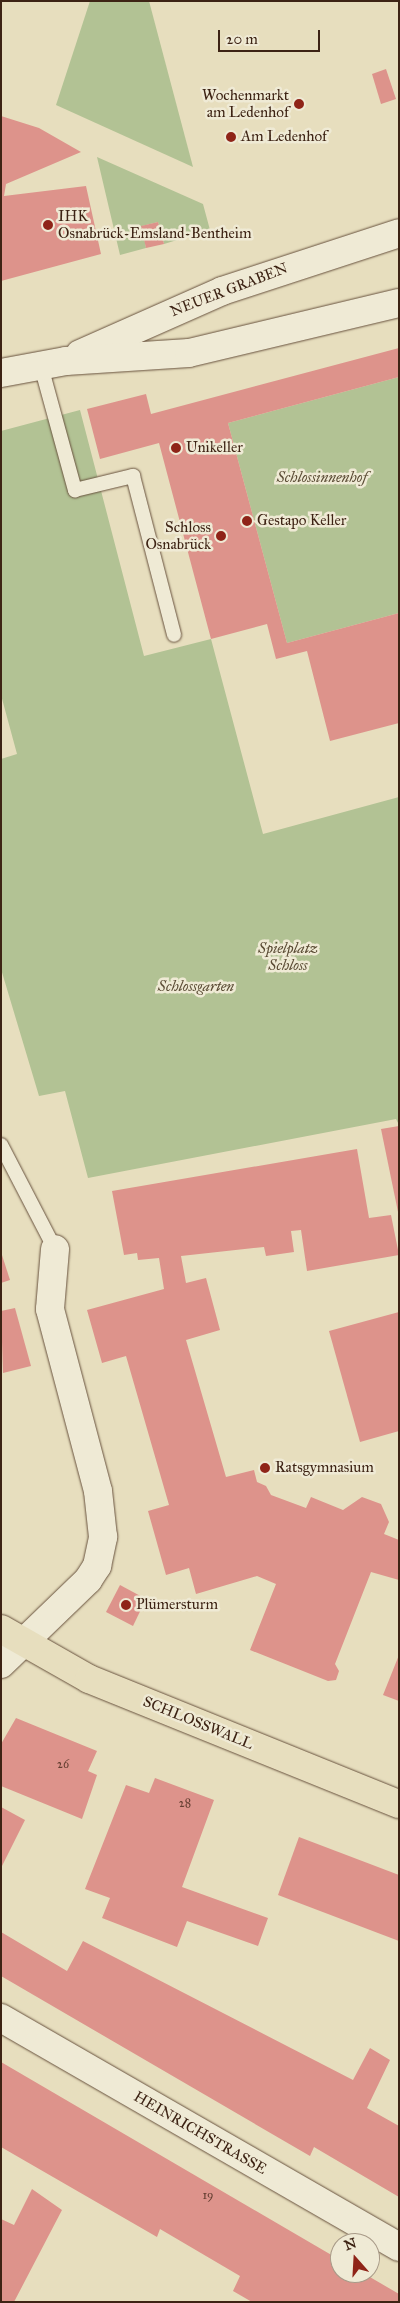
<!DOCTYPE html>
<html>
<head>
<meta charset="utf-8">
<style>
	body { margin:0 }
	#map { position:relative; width:400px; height:2303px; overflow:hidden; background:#e7debe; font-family:"IM FELL Great Primer",serif }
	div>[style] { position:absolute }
	.green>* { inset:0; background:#b2c294 }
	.building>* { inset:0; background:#dd938b }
	.roads { filter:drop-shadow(0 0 1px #68523e) drop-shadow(0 0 1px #68523e) }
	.lane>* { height:14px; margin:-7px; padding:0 7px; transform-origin:7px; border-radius:7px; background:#efead5 }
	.street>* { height:28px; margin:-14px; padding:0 14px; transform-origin:14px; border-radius:14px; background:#efead5 }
	.secondary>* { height:28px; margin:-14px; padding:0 14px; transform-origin:14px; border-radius:14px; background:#efead5 }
	.primary>* { height:28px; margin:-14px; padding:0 14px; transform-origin:14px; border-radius:14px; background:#e7debe }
	.dots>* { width:14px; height:14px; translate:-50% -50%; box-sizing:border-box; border:2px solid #efead5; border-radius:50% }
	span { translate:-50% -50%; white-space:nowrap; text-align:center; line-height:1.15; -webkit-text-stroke:5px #efead5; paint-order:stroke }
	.number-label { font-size:12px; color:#653f32 }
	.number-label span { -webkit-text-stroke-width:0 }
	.poi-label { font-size:15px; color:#3d2314 }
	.right { translate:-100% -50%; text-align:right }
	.left { translate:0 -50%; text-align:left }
	.street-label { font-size:15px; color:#3d2314 }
	.park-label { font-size:15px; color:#5a4b34; font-style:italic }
	.frame { position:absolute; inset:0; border:2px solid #3d2314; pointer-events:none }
	.north { position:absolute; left:330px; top:2233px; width:50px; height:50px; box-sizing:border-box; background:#efead5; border:1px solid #a89a88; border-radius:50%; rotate:341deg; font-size:14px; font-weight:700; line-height:20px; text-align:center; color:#3d2314 }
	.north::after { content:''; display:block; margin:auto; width:18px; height:22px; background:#8f2418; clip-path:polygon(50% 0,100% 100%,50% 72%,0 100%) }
	.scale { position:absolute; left:218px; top:30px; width:102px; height:22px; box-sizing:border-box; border:2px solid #3d2314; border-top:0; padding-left:6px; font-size:15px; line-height:18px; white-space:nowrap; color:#3d2314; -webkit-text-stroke:4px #efead5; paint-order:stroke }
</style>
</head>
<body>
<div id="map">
	<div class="green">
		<div style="clip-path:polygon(90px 1px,149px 1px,193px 167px,56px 105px)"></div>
		<div style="clip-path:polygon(97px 157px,203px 204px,210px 230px,164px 244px,158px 222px,142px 226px,146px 248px,120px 255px)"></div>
		<div style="clip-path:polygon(399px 377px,399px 613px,287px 643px,228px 423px)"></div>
		<div style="clip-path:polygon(80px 410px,144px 656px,211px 639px,263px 834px,399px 797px,399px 1125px,396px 1119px,88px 1178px,65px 1091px,39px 1096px,1px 969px,1px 759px,17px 754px,1px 695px,1px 431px)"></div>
	</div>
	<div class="building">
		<div style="clip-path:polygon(386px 69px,396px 99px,381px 104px,372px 74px)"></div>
		<div style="clip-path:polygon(1px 116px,39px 128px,81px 152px,6px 184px,4px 196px,86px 186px,101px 254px,1px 281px)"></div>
		<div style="clip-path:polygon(158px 222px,164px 244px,146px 248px,141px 226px)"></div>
		<div style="clip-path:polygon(399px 348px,399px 377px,228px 423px,287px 643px,399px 613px,399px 723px,330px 741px,307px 651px,276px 659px,267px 624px,211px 639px,159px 443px,100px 459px,87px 409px,146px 394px,151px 414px)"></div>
		<div style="clip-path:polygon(399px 1126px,399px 1211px,398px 1212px,381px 1129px)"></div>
		<div style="clip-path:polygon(357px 1149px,369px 1218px,391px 1215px,399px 1255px,307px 1271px,301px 1230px,291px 1231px,294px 1252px,266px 1256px,264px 1247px,181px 1256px,186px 1283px,206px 1278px,220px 1330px,186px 1340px,226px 1477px,254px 1470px,257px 1482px,266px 1486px,271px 1495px,306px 1508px,311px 1497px,343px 1510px,362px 1497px,381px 1504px,389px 1522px,384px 1534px,399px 1540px,399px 1580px,371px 1572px,335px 1664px,339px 1671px,336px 1680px,328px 1681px,250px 1650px,276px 1584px,257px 1576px,196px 1594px,189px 1568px,166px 1575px,148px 1511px,169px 1505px,126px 1356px,102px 1363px,87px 1310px,164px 1289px,159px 1258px,138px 1260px,137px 1253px,124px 1255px,112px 1191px)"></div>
		<div style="clip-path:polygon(1px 1252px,10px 1280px,1px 1283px)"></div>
		<div style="clip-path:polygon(15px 1308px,31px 1366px,3px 1373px,1px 1311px)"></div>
		<div style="clip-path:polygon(399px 1312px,399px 1431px,360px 1442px,329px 1331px)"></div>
		<div style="clip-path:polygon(120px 1585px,146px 1599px,133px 1626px,106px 1612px)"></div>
		<div style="clip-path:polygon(399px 1655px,399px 1701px,383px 1695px)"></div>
		<div style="clip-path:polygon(16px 1718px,97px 1751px,88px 1771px,97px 1775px,82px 1819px,1px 1786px,1px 1744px)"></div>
		<div style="clip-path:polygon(155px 1778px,214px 1800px,182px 1887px,268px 1918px,258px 1946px,187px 1921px,177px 1947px,102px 1918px,110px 1898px,85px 1889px,126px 1785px,149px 1793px)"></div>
		<div style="clip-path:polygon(1px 1807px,25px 1820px,1px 1868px)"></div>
		<div style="clip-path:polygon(299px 1837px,399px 1875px,399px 1941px,278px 1895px)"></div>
		<div style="clip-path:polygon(1px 1932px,67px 1971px,83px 1941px,353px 2080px,370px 2048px,390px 2060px,367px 2108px,399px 2126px,399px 2197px,314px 2147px,310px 2156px,1px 1976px)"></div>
		<div style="clip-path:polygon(1px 2062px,340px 2260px,340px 2273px,363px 2273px,399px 2294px,399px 2302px,252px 2302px,233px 2291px,240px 2276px,160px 2229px,157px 2237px,1px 2147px)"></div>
		<div style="clip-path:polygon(32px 2189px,62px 2210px,14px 2302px,1px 2302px,1px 2219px,14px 2225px)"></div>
	</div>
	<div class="roads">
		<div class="lane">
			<div style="left:41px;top:366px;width:129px;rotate:74.7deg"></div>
			<div style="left:75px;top:490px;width:60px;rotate:-13.6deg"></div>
			<div style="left:133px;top:476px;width:164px;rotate:75.5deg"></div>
			<div style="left:1px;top:1145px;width:117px;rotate:62.6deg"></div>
		</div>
		<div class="street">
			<div style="left:1px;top:1664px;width:121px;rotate:-44deg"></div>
			<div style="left:88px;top:1580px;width:17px;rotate:-57deg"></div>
			<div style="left:97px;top:1566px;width:30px;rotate:-78deg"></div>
			<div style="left:103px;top:1537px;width:46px;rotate:-96.2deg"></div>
			<div style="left:98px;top:1491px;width:188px;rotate:-104.8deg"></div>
			<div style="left:50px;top:1309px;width:60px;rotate:-85.2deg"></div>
			<div style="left:1px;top:2018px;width:459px;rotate:29.9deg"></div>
		</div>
		<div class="secondary">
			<div style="left:80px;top:354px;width:155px;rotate:-23.9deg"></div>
			<div style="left:222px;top:291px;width:186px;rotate:-18.1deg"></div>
			<div style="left:1px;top:373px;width:66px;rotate:-10.5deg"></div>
			<div style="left:66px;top:361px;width:123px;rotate:-3.7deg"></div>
			<div style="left:189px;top:353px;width:216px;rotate:-13.4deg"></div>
		</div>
		<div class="primary">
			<div style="left:1px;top:1629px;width:101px;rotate:29.6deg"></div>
			<div style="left:89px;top:1679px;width:334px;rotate:22deg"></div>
		</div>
	</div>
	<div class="dots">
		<div style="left:299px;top:104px;background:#8f2418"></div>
		<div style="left:231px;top:137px;background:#8f2418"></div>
		<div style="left:48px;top:225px;background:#8f2418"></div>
		<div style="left:176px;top:448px;background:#8f2418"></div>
		<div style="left:247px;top:521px;background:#8f2418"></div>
		<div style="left:221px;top:536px;background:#8f2418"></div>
		<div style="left:265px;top:1468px;background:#8f2418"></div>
		<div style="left:126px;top:1605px;background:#8f2418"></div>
	</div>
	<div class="number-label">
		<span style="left:63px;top:1765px">26</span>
		<span style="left:185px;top:1804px">28</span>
		<span style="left:208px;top:2196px">19</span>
	</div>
	<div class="poi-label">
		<span class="right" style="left:289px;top:104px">Wochenmarkt<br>am Ledenhof</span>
		<span class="left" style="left:241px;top:137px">Am Ledenhof</span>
		<span class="left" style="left:58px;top:225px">IHK<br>Osnabrück-Emsland-Bentheim</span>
		<span class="left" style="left:186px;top:448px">Unikeller</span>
		<span class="left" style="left:257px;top:521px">Gestapo Keller</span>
		<span class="right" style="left:211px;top:536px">Schloss<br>Osnabrück</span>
		<span class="left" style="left:275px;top:1468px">Ratsgymnasium</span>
		<span class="left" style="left:136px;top:1605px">Plümersturm</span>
	</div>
	<div class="street-label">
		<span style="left:229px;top:290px;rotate:-21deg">NEUER GRABEN</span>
		<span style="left:198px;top:1723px;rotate:22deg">SCHLOSSWALL</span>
		<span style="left:200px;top:2133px;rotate:30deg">HEINRICHSTRASSE</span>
	</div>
	<div class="park-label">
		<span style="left:322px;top:478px">Schlossinnenhof</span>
		<span style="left:288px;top:957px">Spielplatz<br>Schloss</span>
		<span style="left:196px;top:987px">Schlossgarten</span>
	</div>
	<div class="frame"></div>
	<div class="north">N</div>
	<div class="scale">20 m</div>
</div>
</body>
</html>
